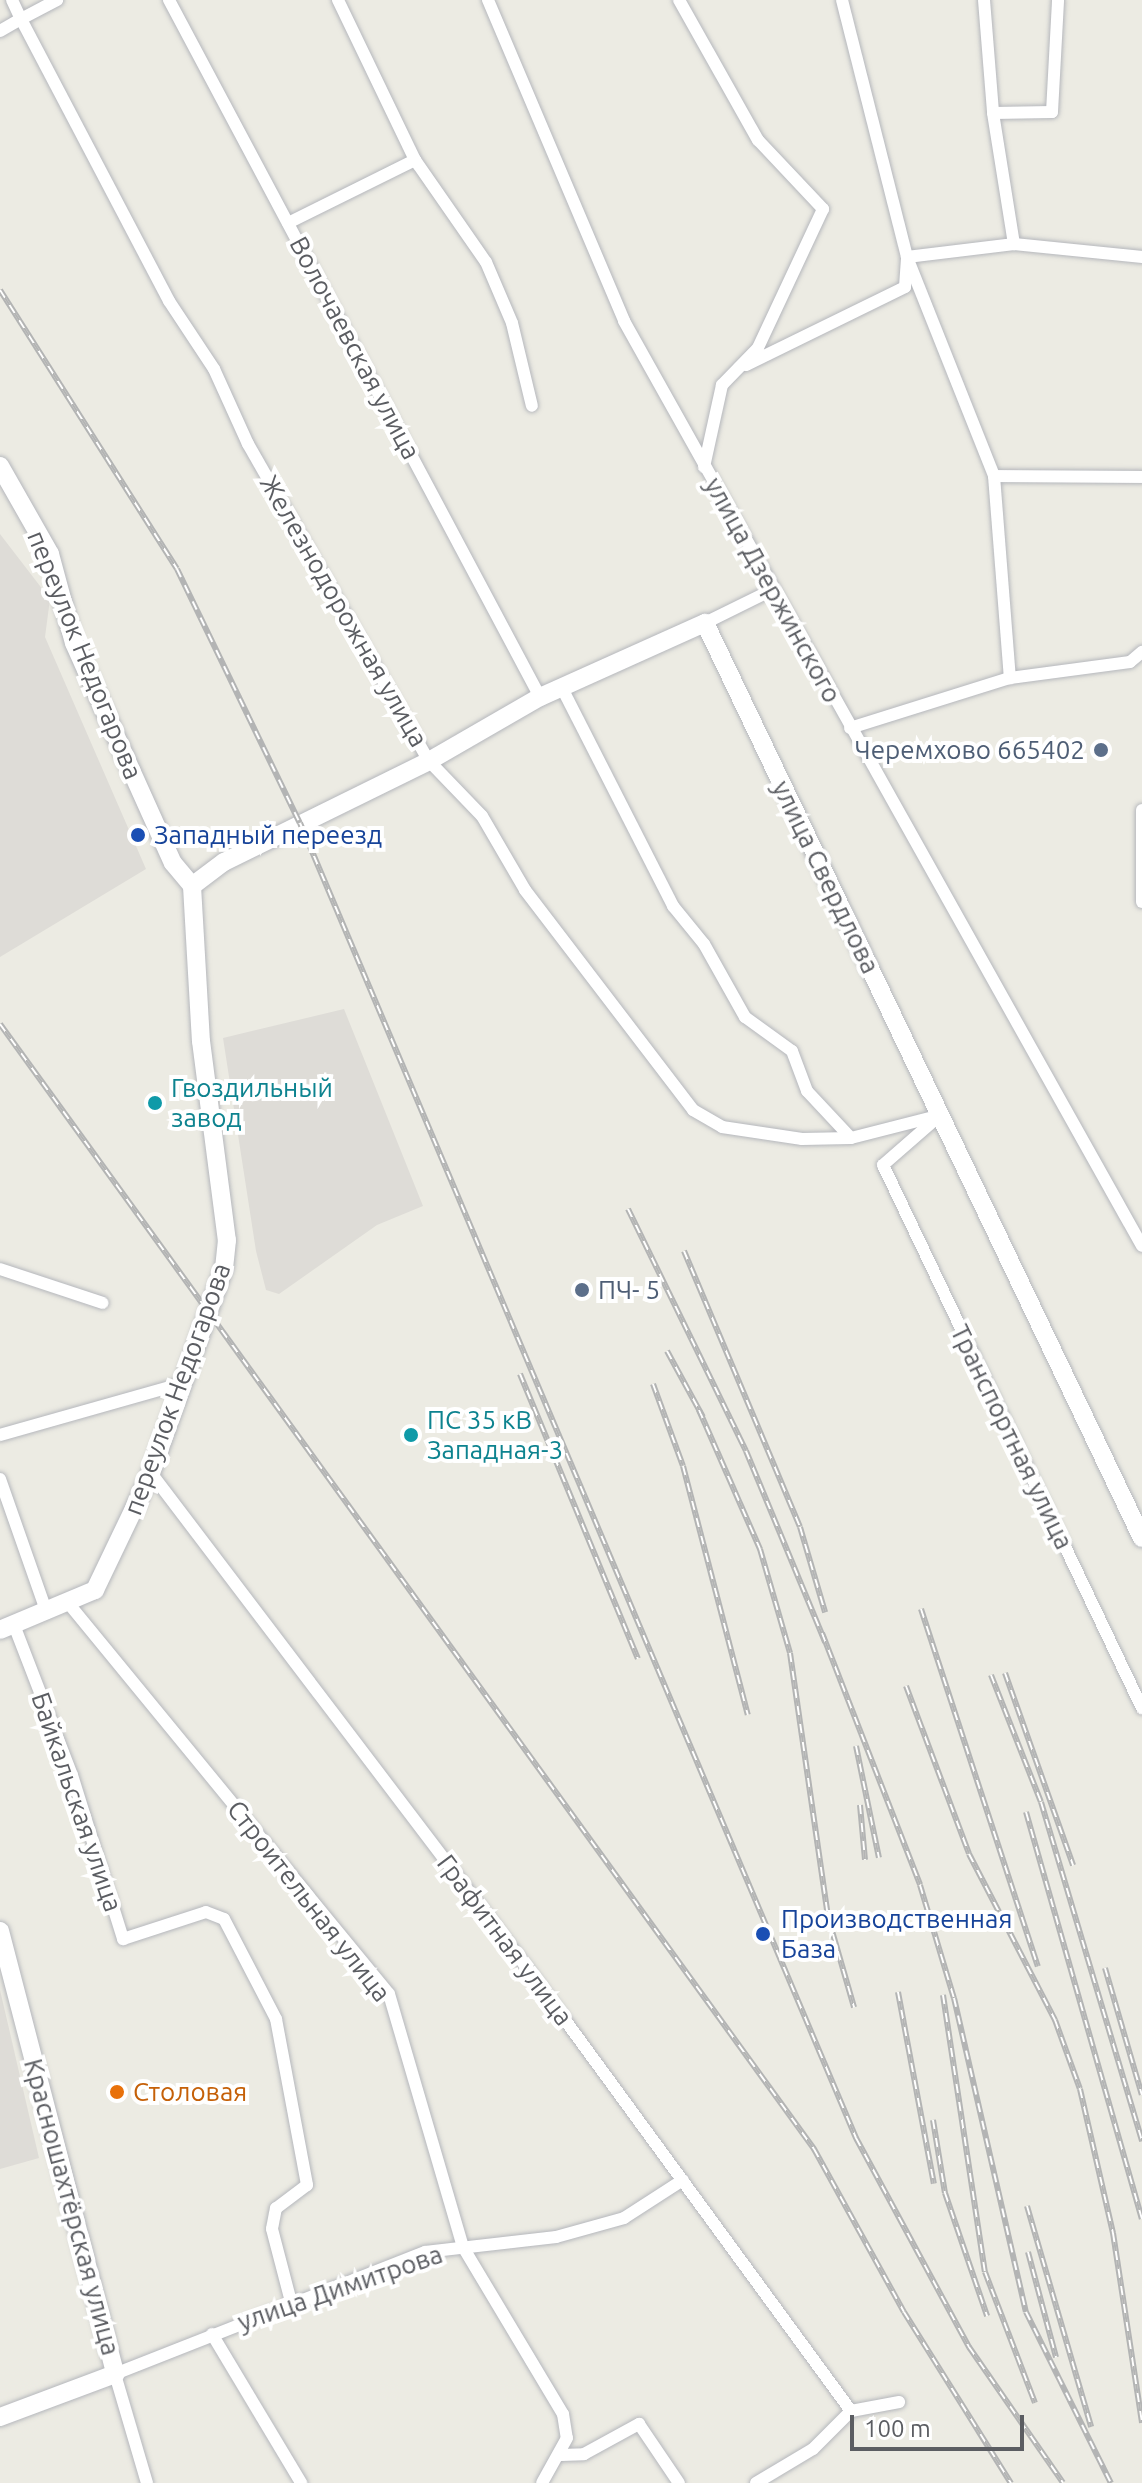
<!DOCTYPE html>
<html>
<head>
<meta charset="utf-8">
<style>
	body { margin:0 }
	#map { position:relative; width:1142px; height:2483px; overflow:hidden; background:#ecebe3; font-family:Ubuntu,sans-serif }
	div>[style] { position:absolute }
	.industrial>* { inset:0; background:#dedcd7 }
	.roads { filter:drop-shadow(0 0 2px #b5b7bc) drop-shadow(0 0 2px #b5b7bc) }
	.street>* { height:12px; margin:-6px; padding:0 6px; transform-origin:6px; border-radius:6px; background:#fff }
	.secondary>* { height:18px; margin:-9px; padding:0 9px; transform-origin:9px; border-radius:9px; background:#fff }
	.rail>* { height:6px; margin-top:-3px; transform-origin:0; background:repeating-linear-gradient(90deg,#fff 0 9px,#b3b4b4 0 18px); box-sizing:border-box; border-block:2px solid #b3b4b4 }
	.dots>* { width:22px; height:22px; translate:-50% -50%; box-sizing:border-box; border:4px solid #fff; border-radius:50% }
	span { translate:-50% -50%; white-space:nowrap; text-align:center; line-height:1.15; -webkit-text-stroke:8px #fff; paint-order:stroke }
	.street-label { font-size:26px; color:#5b5d62 }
	.service-label { font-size:26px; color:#4e5e75 }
	.right { translate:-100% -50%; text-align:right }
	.left { translate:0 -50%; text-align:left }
	.transit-label { font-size:26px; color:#164399 }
	.culture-label { font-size:26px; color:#0d838f }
	.food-label { font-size:26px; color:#c56008 }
	.scale { position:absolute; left:850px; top:2415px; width:174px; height:36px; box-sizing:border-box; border:4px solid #5b5d62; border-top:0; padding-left:10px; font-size:24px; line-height:28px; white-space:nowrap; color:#5b5d62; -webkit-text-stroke:6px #fff; paint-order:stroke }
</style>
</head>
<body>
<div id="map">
	<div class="industrial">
		<div style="clip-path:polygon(0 534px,50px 599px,45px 637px,146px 869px,0 957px)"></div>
		<div style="clip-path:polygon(344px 1009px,423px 1206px,377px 1225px,279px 1294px,266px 1290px,256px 1251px,223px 1038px)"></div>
		<div style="clip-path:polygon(0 1990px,39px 2158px,0 2169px)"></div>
	</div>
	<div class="roads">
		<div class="street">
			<div style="left:12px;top:0;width:21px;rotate:65deg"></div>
			<div style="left:21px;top:19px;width:41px;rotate:-27.8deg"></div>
			<div style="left:169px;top:0;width:790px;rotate:61.97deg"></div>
			<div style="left:338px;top:0;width:178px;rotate:64.3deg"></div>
			<div style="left:415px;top:160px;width:124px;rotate:55.2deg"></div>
			<div style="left:486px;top:262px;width:66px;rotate:66.9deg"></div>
			<div style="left:512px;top:323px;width:85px;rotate:76.5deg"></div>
			<div style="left:488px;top:0;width:349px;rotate:67deg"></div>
			<div style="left:624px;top:321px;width:1060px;rotate:60.75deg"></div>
			<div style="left:679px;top:0;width:161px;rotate:60.6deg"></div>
			<div style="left:758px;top:140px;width:95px;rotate:46.7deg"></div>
			<div style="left:823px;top:209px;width:153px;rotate:115.1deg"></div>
			<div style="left:758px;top:348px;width:52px;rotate:134.2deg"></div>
			<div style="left:722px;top:385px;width:84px;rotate:102.4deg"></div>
			<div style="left:842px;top:0;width:265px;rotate:75.8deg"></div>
			<div style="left:907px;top:257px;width:236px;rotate:68.3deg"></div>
			<div style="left:994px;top:476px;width:203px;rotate:85.5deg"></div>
			<div style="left:984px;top:0;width:113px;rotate:85.4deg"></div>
			<div style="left:993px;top:113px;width:133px;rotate:80.9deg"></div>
			<div style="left:0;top:31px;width:24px;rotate:-30deg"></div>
			<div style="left:21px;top:19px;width:318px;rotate:62.3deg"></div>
			<div style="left:169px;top:301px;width:82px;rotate:56.5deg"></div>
			<div style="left:214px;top:369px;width:82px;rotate:65.6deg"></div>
			<div style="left:248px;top:444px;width:365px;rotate:60.3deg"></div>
			<div style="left:429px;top:761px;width:76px;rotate:46.1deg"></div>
			<div style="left:482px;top:816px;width:86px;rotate:59.8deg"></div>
			<div style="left:525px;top:890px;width:277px;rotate:52.6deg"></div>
			<div style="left:693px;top:1110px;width:34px;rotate:30deg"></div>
			<div style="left:722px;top:1127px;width:81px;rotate:8.5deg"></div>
			<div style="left:802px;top:1139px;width:49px;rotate:-1.2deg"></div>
			<div style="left:851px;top:1138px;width:93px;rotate:-14.3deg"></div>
			<div style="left:993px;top:113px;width:59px;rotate:-1deg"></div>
			<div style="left:1052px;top:112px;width:112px;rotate:-86.9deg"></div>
			<div style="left:288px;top:223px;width:142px;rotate:-26.4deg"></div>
			<div style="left:746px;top:365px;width:177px;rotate:-26.1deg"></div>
			<div style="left:905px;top:287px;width:30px;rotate:-86deg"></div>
			<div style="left:907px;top:257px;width:108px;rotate:-6.9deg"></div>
			<div style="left:1014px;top:244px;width:129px;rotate:5.8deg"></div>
			<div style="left:994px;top:476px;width:148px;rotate:0.4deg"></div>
			<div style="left:705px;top:623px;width:72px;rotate:-26.2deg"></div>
			<div style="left:562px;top:688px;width:245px;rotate:63deg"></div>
			<div style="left:673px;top:906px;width:49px;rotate:50.8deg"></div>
			<div style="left:704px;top:944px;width:84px;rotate:60.7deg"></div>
			<div style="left:745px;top:1017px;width:58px;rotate:35.9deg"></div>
			<div style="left:792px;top:1051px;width:43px;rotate:69.4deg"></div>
			<div style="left:807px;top:1091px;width:64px;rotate:46.9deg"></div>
			<div style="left:850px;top:728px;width:168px;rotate:-17.4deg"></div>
			<div style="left:1010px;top:678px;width:121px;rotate:-7.6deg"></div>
			<div style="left:1130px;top:662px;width:16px;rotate:-40deg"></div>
			<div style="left:1142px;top:810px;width:92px;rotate:90deg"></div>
			<div style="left:938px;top:1117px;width:73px;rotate:138.9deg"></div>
			<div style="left:883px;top:1165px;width:602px;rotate:64.5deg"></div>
			<div style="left:0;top:1269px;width:108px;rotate:18.3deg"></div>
			<div style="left:0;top:1435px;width:187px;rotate:-15.8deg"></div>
			<div style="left:151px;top:1473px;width:622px;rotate:52.78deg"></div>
			<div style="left:527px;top:1968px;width:549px;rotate:53.82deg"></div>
			<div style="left:0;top:1479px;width:142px;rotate:70.7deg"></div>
			<div style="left:69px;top:1604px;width:504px;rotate:50.63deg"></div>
			<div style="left:389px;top:1994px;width:264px;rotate:73.7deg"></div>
			<div style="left:463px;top:2247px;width:195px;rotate:59.1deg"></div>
			<div style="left:563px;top:2414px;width:24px;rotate:81deg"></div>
			<div style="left:567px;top:2438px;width:51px;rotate:119.1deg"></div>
			<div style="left:14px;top:1625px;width:161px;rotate:68.9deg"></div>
			<div style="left:72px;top:1775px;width:172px;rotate:72.7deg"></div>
			<div style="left:123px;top:1939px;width:87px;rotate:-18deg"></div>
			<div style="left:206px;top:1912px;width:19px;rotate:21deg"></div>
			<div style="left:224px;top:1919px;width:113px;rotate:62.5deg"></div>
			<div style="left:276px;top:2019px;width:169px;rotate:79.4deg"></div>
			<div style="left:307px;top:2185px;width:39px;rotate:143deg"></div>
			<div style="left:276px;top:2208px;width:21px;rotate:101deg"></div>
			<div style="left:272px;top:2229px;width:75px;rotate:75.4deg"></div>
			<div style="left:212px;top:2334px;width:174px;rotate:59.1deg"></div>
			<div style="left:561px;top:2455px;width:23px;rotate:-2deg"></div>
			<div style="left:584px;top:2454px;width:63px;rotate:-28.6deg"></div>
			<div style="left:639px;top:2424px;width:71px;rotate:55.9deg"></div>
			<div style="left:147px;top:2483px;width:114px;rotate:-106.4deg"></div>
			<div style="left:115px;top:2374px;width:333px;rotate:-21.5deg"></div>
			<div style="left:425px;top:2252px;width:132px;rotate:-6.5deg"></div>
			<div style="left:556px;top:2237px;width:71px;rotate:-15.6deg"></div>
			<div style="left:624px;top:2218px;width:70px;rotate:-32.8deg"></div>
			<div style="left:756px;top:2483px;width:66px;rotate:-30.8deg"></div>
			<div style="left:813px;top:2449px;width:54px;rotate:-45deg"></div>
			<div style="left:851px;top:2411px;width:49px;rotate:-10.6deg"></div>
		</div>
		<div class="secondary">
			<div style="left:0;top:466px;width:101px;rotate:60.4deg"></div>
			<div style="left:50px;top:554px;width:92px;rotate:74.9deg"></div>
			<div style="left:74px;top:643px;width:241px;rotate:65.8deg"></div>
			<div style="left:173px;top:863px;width:30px;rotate:50deg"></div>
			<div style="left:192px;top:886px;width:155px;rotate:86.7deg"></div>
			<div style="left:201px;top:1041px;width:201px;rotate:82.6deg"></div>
			<div style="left:227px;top:1240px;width:28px;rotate:96deg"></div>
			<div style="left:224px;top:1268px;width:218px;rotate:109.6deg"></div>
			<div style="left:151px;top:1473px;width:130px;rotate:115.6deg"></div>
			<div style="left:95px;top:1590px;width:103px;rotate:157.2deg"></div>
			<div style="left:192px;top:886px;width:40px;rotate:-37deg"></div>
			<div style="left:224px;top:862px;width:229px;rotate:-26.2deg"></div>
			<div style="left:429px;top:761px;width:128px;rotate:-30deg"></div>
			<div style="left:540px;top:697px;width:181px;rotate:-24.2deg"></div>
			<div style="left:705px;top:623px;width:1014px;rotate:64.47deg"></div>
			<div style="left:0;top:1931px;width:458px;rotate:75.4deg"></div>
			<div style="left:115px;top:2374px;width:123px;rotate:159.5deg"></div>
		</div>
	</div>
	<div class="rail">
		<div style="left:0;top:290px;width:330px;rotate:57.6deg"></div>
		<div style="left:177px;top:569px;width:282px;rotate:64.2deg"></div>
		<div style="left:300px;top:823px;width:1428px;rotate:67.08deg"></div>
		<div style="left:856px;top:2138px;width:238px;rotate:61.6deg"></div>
		<div style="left:969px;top:2347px;width:165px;rotate:55.3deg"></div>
		<div style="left:0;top:1024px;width:1389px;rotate:54.11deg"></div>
		<div style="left:814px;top:2149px;width:186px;rotate:61.1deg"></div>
		<div style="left:904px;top:2312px;width:202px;rotate:58deg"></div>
		<div style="left:628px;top:1209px;width:269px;rotate:64deg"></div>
		<div style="left:746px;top:1451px;width:207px;rotate:67.5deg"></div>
		<div style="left:684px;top:1251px;width:299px;rotate:67.2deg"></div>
		<div style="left:800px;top:1527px;width:89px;rotate:73.6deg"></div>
		<div style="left:667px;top:1351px;width:75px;rotate:61.4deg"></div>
		<div style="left:520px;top:1374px;width:308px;rotate:67.5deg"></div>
		<div style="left:653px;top:1384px;width:87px;rotate:69.9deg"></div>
		<div style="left:683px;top:1466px;width:257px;rotate:75.4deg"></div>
		<div style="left:699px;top:1410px;width:152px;rotate:66.3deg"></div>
		<div style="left:760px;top:1549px;width:108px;rotate:73.9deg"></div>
		<div style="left:790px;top:1653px;width:267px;rotate:81.8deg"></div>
		<div style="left:828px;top:1917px;width:94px;rotate:73.9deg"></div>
		<div style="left:921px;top:1609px;width:376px;rotate:71.9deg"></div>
		<div style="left:822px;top:1633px;width:270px;rotate:68.7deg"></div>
		<div style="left:920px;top:1885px;width:118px;rotate:73.3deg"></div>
		<div style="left:954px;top:1998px;width:322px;rotate:77.1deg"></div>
		<div style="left:1026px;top:2312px;width:191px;rotate:63.6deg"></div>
		<div style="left:1005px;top:1673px;width:204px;rotate:70.5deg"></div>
		<div style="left:991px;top:1675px;width:136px;rotate:68.5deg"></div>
		<div style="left:1041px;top:1802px;width:354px;rotate:73.4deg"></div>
		<div style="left:906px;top:1686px;width:179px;rotate:69.4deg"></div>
		<div style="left:969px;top:1854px;width:187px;rotate:62.6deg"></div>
		<div style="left:1055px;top:2020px;width:73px;rotate:70.1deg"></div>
		<div style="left:1080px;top:2089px;width:148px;rotate:77.1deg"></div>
		<div style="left:1113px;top:2233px;width:192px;rotate:81.3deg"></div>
		<div style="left:856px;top:1746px;width:114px;rotate:78.4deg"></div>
		<div style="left:860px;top:1805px;width:55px;rotate:84.8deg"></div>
		<div style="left:1026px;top:1812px;width:423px;rotate:74.1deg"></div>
		<div style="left:1105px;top:1968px;width:132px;rotate:73.8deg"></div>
		<div style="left:898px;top:1992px;width:195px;rotate:79.4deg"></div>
		<div style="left:943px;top:1995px;width:280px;rotate:81.4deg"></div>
		<div style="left:985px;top:2272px;width:140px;rotate:69.1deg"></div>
		<div style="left:933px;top:2120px;width:74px;rotate:80.7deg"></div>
		<div style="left:945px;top:2193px;width:130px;rotate:71.1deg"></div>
		<div style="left:1027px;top:2206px;width:230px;rotate:73.8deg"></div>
		<div style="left:1028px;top:2252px;width:109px;rotate:75.1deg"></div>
	</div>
	<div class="dots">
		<div style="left:1101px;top:750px;background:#5c6f8a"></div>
		<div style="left:138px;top:835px;background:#1a4fb4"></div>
		<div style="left:155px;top:1103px;background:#0f9aa8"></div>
		<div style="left:582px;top:1290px;background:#5c6f8a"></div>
		<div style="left:411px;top:1435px;background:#0f9aa8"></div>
		<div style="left:763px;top:1934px;background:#1a4fb4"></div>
		<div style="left:117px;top:2092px;background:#e8710a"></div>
	</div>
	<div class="street-label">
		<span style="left:355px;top:348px;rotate:62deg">Волочаевская улица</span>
		<span style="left:773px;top:590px;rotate:61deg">улица Дзержинского</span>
		<span style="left:344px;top:611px;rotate:60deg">Железнодорожная улица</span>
		<span style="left:85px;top:655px;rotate:68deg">переулок Недогарова</span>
		<span style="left:826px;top:877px;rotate:64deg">улица Свердлова</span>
		<span style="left:177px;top:1389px;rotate:-70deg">переулок Недогарова</span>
		<span style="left:1012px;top:1437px;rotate:64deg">Транспортная улица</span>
		<span style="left:77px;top:1802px;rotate:71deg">Байкальская улица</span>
		<span style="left:309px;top:1901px;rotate:52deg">Строительная улица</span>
		<span style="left:505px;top:1940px;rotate:53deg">Графитная улица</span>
		<span style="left:72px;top:2207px;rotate:75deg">Красношахтёрская улица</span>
		<span style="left:340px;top:2288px;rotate:-19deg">улица Димитрова</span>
	</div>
	<div class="service-label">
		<span class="right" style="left:1085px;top:750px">Черемхово 665402</span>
		<span class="left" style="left:598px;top:1290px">ПЧ- 5</span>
	</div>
	<div class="transit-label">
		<span class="left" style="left:154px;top:835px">Западный переезд</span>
		<span class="left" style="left:781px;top:1934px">Производственная<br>База</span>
	</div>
	<div class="culture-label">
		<span class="left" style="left:171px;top:1103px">Гвоздильный<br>завод</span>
		<span class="left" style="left:427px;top:1435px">ПС 35 кВ<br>Западная-3</span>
	</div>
	<div class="food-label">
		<span class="left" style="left:133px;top:2092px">Столовая</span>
	</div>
	<div class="scale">100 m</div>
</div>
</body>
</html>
